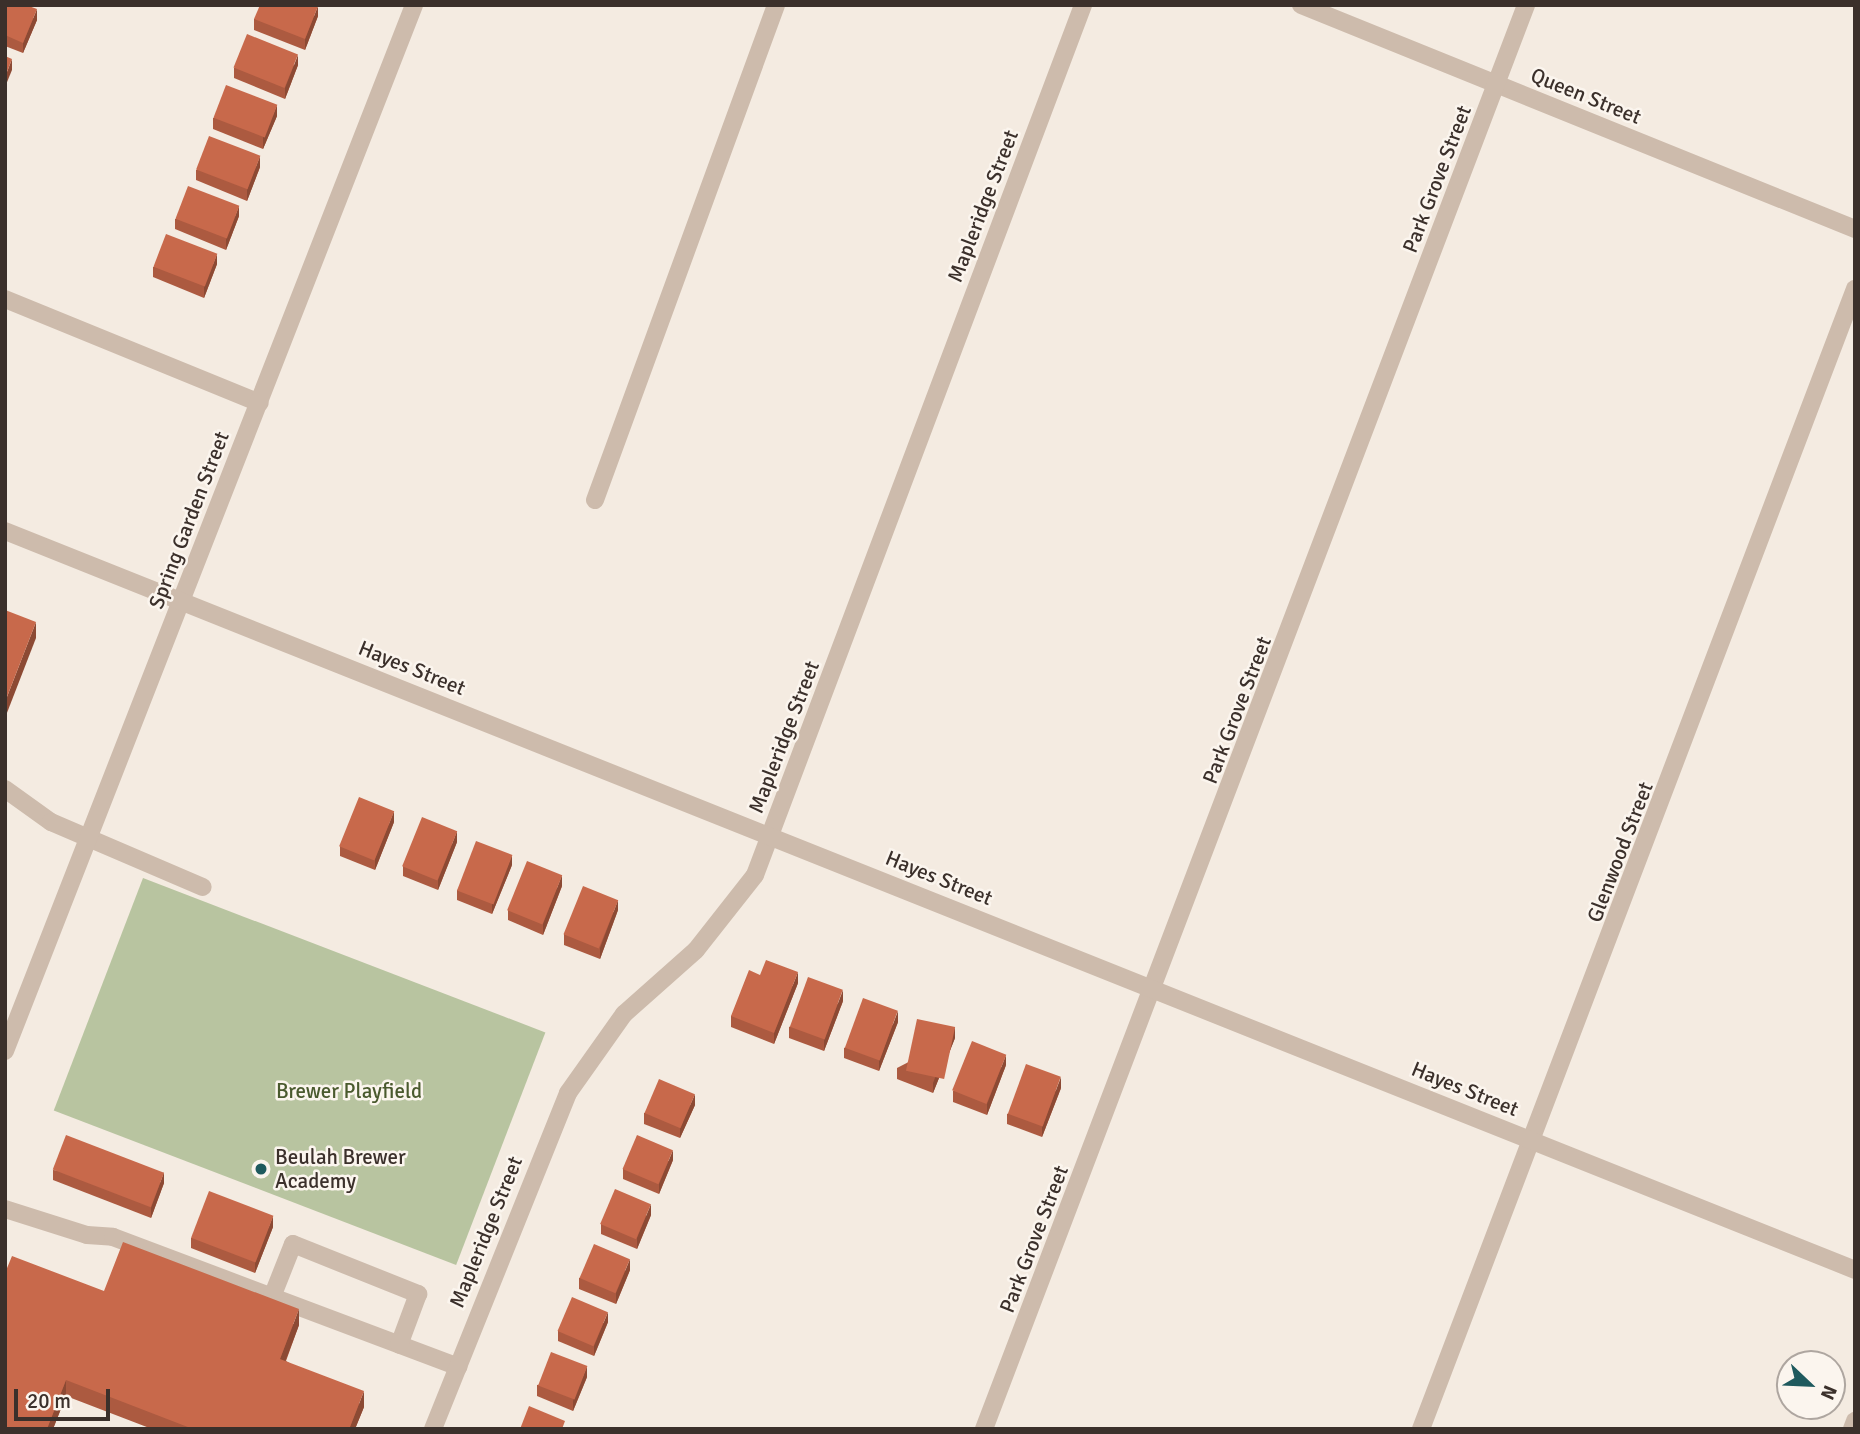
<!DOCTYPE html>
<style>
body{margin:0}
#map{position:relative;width:1860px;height:1434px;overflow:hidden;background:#f4ebe1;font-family:Signika,sans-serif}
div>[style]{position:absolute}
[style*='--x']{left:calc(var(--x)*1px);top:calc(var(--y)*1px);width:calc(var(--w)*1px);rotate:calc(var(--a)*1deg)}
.green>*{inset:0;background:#b8c4a0;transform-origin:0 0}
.service>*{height:18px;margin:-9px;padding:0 9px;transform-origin:9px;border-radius:9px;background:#cdbbac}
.minor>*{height:18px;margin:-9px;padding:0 9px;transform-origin:9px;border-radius:9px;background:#cdbbac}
.tertiary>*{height:18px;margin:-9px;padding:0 9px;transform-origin:9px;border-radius:9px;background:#cdbbac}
.wall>*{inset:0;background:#ac5a40}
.shaded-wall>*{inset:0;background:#8c4a34}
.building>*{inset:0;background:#c8694b;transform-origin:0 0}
.dots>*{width:19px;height:19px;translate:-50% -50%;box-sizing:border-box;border:4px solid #fbf5ee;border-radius:50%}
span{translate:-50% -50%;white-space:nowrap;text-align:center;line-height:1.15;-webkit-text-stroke:5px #fbf5ee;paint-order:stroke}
.street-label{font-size:21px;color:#3b302b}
.park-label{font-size:21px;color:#4a5a2e}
.poi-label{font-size:21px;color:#3b302b}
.left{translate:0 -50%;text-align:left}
.frame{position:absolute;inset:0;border:7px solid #3b302b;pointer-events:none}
.north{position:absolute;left:1776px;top:1350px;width:70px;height:70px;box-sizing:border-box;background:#fbf5ee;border:2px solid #aea6a0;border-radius:50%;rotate:113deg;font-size:19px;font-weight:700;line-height:28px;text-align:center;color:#3b302b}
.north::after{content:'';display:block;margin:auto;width:24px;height:32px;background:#1f5a5e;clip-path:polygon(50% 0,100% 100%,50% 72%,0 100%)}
.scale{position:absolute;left:14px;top:1389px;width:96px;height:32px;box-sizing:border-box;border:4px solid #3b302b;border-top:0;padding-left:9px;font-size:21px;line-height:24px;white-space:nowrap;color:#3b302b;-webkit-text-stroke:5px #fbf5ee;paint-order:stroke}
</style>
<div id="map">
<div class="green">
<i style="left:143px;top:878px;width:431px;height:249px;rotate:21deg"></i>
</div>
<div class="service">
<i style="--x:5;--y:299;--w:275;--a:22.2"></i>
<i style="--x:595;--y:500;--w:527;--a:-69.91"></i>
<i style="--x:5;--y:789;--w:57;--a:35.7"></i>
<i style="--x:51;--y:822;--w:165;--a:23.2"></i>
<i style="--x:5;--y:1209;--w:86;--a:17.6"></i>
<i style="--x:87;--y:1235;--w:26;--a:4"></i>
<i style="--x:113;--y:1237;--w:369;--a:20.6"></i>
<i style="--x:272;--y:1297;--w:57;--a:-68.4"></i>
<i style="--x:293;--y:1244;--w:135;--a:21.8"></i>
<i style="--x:418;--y:1294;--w:54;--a:110.4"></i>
</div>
<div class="minor">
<i style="--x:1301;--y:5;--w:598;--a:22.02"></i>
<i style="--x:5;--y:1051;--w:1123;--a:-68.64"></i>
<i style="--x:433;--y:1429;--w:362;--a:-68.1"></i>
<i style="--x:568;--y:1093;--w:97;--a:-54.7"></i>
<i style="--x:624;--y:1014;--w:96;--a:-41.6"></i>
<i style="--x:696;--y:950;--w:95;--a:-51.8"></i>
<i style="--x:755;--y:875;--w:930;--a:-69.34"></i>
<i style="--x:984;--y:1429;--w:1524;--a:-69.16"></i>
<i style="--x:1421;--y:1429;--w:1220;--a:-69.16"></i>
<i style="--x:1852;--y:1429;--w:9;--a:-69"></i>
</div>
<div class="tertiary">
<i style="--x:5;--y:531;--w:1992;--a:21.77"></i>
</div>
<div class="wall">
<i style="clip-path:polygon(5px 5px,37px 20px,23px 53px,5px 46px)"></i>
<i style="clip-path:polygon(318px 16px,305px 50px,254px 30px,254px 19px)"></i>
<i style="clip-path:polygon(298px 65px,285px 99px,234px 78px,234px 68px)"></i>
<i style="clip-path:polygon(277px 116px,263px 149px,213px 129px,213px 118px)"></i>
<i style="clip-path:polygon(260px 167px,247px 201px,196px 180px,196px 170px)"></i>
<i style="clip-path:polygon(239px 216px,226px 250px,175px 229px,175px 219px)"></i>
<i style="clip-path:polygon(217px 264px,204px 298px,153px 277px,153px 267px)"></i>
<i style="clip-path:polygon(394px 822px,375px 870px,340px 856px,340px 846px)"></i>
<i style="clip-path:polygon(457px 842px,438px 890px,403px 876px,403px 866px)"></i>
<i style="clip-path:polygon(512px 865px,492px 914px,457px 900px,457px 890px)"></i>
<i style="clip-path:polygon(562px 886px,543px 935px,508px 920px,508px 910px)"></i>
<i style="clip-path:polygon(618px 910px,600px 959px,564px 945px,564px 934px)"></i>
<i style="clip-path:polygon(798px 983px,774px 1044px,731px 1027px,731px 1016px)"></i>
<i style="clip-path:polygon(843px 1001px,824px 1051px,789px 1038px,789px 1027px)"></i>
<i style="clip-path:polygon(898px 1022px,879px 1071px,844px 1058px,844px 1048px)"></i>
<i style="clip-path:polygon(955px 1038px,933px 1093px,897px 1079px,897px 1068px)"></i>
<i style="clip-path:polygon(1006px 1065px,987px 1115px,953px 1102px,953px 1091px)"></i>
<i style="clip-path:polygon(1061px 1088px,1042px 1137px,1007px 1124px,1007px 1114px)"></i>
<i style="clip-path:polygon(695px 1105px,680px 1138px,644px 1124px,644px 1113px)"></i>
<i style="clip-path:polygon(673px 1160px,659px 1194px,623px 1179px,623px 1169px)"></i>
<i style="clip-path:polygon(53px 1170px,164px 1183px,151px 1218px,53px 1180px)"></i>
<i style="clip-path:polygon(651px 1215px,637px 1249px,601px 1234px,601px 1224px)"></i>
<i style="clip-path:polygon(273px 1227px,255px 1273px,191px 1248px,191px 1238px)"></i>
<i style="clip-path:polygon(630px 1270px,616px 1304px,579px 1289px,579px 1278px)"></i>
<i style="clip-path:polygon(104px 1291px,299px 1325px,286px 1361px,364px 1407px,355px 1429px,152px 1429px,66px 1396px,53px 1429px,5px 1429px)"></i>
<i style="clip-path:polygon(608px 1322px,594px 1356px,558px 1341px,558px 1331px)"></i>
<i style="clip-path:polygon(587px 1377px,573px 1411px,537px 1396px,537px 1385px)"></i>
</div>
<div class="shaded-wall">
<i style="clip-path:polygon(318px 6px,318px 16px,305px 50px,305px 39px)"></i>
<i style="clip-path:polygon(37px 9px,37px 20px,23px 53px,23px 43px)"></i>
<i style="clip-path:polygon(298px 55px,298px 65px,285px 99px,285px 88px)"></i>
<i style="clip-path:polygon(12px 59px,12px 70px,5px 87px,5px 77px)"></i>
<i style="clip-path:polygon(277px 105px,277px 116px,263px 149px,263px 138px)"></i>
<i style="clip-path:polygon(260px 156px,260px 167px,247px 201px,247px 190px)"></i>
<i style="clip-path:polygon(239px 206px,239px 216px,226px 250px,226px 239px)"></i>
<i style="clip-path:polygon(217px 254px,217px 264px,204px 298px,204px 287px)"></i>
<i style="clip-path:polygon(36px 622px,36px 638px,5px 718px,5px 702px)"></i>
<i style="clip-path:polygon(394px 811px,394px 822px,375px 870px,375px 859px)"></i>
<i style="clip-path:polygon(457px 831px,457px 842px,438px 890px,438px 880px)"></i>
<i style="clip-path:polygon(512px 855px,512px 865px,492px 914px,492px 903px)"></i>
<i style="clip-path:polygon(562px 875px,562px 886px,543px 935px,543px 924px)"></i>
<i style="clip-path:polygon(618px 900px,618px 910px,600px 959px,600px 948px)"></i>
<i style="clip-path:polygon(798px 972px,798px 983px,774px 1044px,774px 1033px)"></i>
<i style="clip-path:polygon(843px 990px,843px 1001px,824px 1051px,824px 1040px)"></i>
<i style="clip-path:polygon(898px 1011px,898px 1022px,879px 1071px,879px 1061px)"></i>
<i style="clip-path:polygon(955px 1027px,955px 1038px,933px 1093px,933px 1083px)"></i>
<i style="clip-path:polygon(1006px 1055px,1006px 1065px,987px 1115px,987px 1104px)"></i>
<i style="clip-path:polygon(1061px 1077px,1061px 1088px,1042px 1137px,1042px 1127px)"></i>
<i style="clip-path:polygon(695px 1094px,695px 1105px,680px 1138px,680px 1128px)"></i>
<i style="clip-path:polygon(673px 1150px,673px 1160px,659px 1194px,659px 1184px)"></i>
<i style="clip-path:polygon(164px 1172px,164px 1183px,151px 1218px,151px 1208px)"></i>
<i style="clip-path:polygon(651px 1204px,651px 1215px,637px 1249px,637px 1238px)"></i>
<i style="clip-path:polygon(273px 1216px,273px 1227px,255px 1273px,255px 1262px)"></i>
<i style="clip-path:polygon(630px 1259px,630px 1270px,616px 1304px,616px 1293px)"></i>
<i style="clip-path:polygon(299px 1309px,299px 1325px,280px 1375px,280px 1359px)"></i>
<i style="clip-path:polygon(608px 1312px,608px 1322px,594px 1356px,594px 1346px)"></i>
<i style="clip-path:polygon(587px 1366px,587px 1377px,573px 1411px,573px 1401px)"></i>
<i style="clip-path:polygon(66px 1380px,66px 1396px,53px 1429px,47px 1429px)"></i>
<i style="clip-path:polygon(364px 1391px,364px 1407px,355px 1429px,350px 1427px)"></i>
</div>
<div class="building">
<i style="clip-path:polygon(5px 5px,26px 5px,37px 9px,23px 43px,5px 35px)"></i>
<i style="clip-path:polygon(260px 5px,317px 5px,318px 6px,305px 39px,254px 19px)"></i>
<i style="left:247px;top:34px;width:55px;height:36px;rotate:22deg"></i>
<i style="clip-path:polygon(5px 56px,12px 59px,5px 77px)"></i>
<i style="left:226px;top:85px;width:55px;height:35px;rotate:21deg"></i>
<i style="left:209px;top:136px;width:55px;height:36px;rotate:21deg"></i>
<i style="left:188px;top:186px;width:55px;height:35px;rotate:21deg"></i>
<i style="left:166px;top:234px;width:55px;height:35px;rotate:21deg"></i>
<i style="clip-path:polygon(5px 610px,36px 622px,5px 702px)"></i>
<i style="left:359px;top:797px;width:38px;height:53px;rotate:22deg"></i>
<i style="left:422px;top:817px;width:38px;height:53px;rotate:22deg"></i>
<i style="left:476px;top:841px;width:39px;height:53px;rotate:21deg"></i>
<i style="left:527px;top:861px;width:38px;height:53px;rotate:22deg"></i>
<i style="left:583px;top:886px;width:38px;height:52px;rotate:22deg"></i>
<i style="clip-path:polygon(766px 960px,798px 972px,774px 1033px,731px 1016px,749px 970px,760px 975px)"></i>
<i style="left:808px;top:977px;width:37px;height:53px;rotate:20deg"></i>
<i style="left:863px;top:998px;width:37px;height:53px;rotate:20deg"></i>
<i style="left:917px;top:1019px;width:39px;height:53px;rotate:12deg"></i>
<i style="left:972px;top:1041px;width:37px;height:53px;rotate:22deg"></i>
<i style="left:1026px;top:1064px;width:37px;height:53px;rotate:20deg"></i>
<i style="left:659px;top:1079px;width:39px;height:37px;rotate:23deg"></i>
<i style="left:66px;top:1135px;width:105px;height:37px;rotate:21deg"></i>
<i style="left:637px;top:1135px;width:39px;height:37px;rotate:23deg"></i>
<i style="left:615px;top:1189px;width:39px;height:38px;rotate:23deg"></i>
<i style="left:209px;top:1191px;width:69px;height:50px;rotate:21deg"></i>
<i style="clip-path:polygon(123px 1242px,299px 1309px,280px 1359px,364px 1391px,350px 1427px,356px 1429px,193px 1429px,66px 1380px,47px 1429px,5px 1429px,5px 1273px,12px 1256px,104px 1291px)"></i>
<i style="left:594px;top:1244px;width:39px;height:37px;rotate:23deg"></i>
<i style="left:572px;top:1297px;width:39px;height:37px;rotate:23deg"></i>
<i style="left:551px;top:1352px;width:39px;height:36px;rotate:21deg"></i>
<i style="clip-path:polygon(529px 1406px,565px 1421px,562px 1429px,520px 1429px)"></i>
</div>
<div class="dots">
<i style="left:261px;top:1169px;background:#1f5a5e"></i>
</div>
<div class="street-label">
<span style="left:1586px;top:96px;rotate:22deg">Queen Street</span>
<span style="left:1437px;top:179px;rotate:-69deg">Park Grove Street</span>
<span style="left:983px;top:206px;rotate:-69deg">Mapleridge Street</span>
<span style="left:189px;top:520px;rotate:-69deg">Spring Garden Street</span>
<span style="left:412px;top:668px;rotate:22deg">Hayes Street</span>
<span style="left:1237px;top:710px;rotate:-69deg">Park Grove Street</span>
<span style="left:784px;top:737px;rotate:-69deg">Mapleridge Street</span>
<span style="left:1620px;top:852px;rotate:-69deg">Glenwood Street</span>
<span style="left:939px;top:878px;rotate:22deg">Hayes Street</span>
<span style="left:1465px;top:1089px;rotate:22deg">Hayes Street</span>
<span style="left:486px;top:1232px;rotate:-68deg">Mapleridge Street</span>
<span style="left:1034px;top:1239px;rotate:-69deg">Park Grove Street</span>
</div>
<div class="park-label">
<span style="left:349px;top:1091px">Brewer Playfield</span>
</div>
<div class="poi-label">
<span class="left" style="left:275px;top:1169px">Beulah Brewer<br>Academy</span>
</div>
<div class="frame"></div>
<div class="north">N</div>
<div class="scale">20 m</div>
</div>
